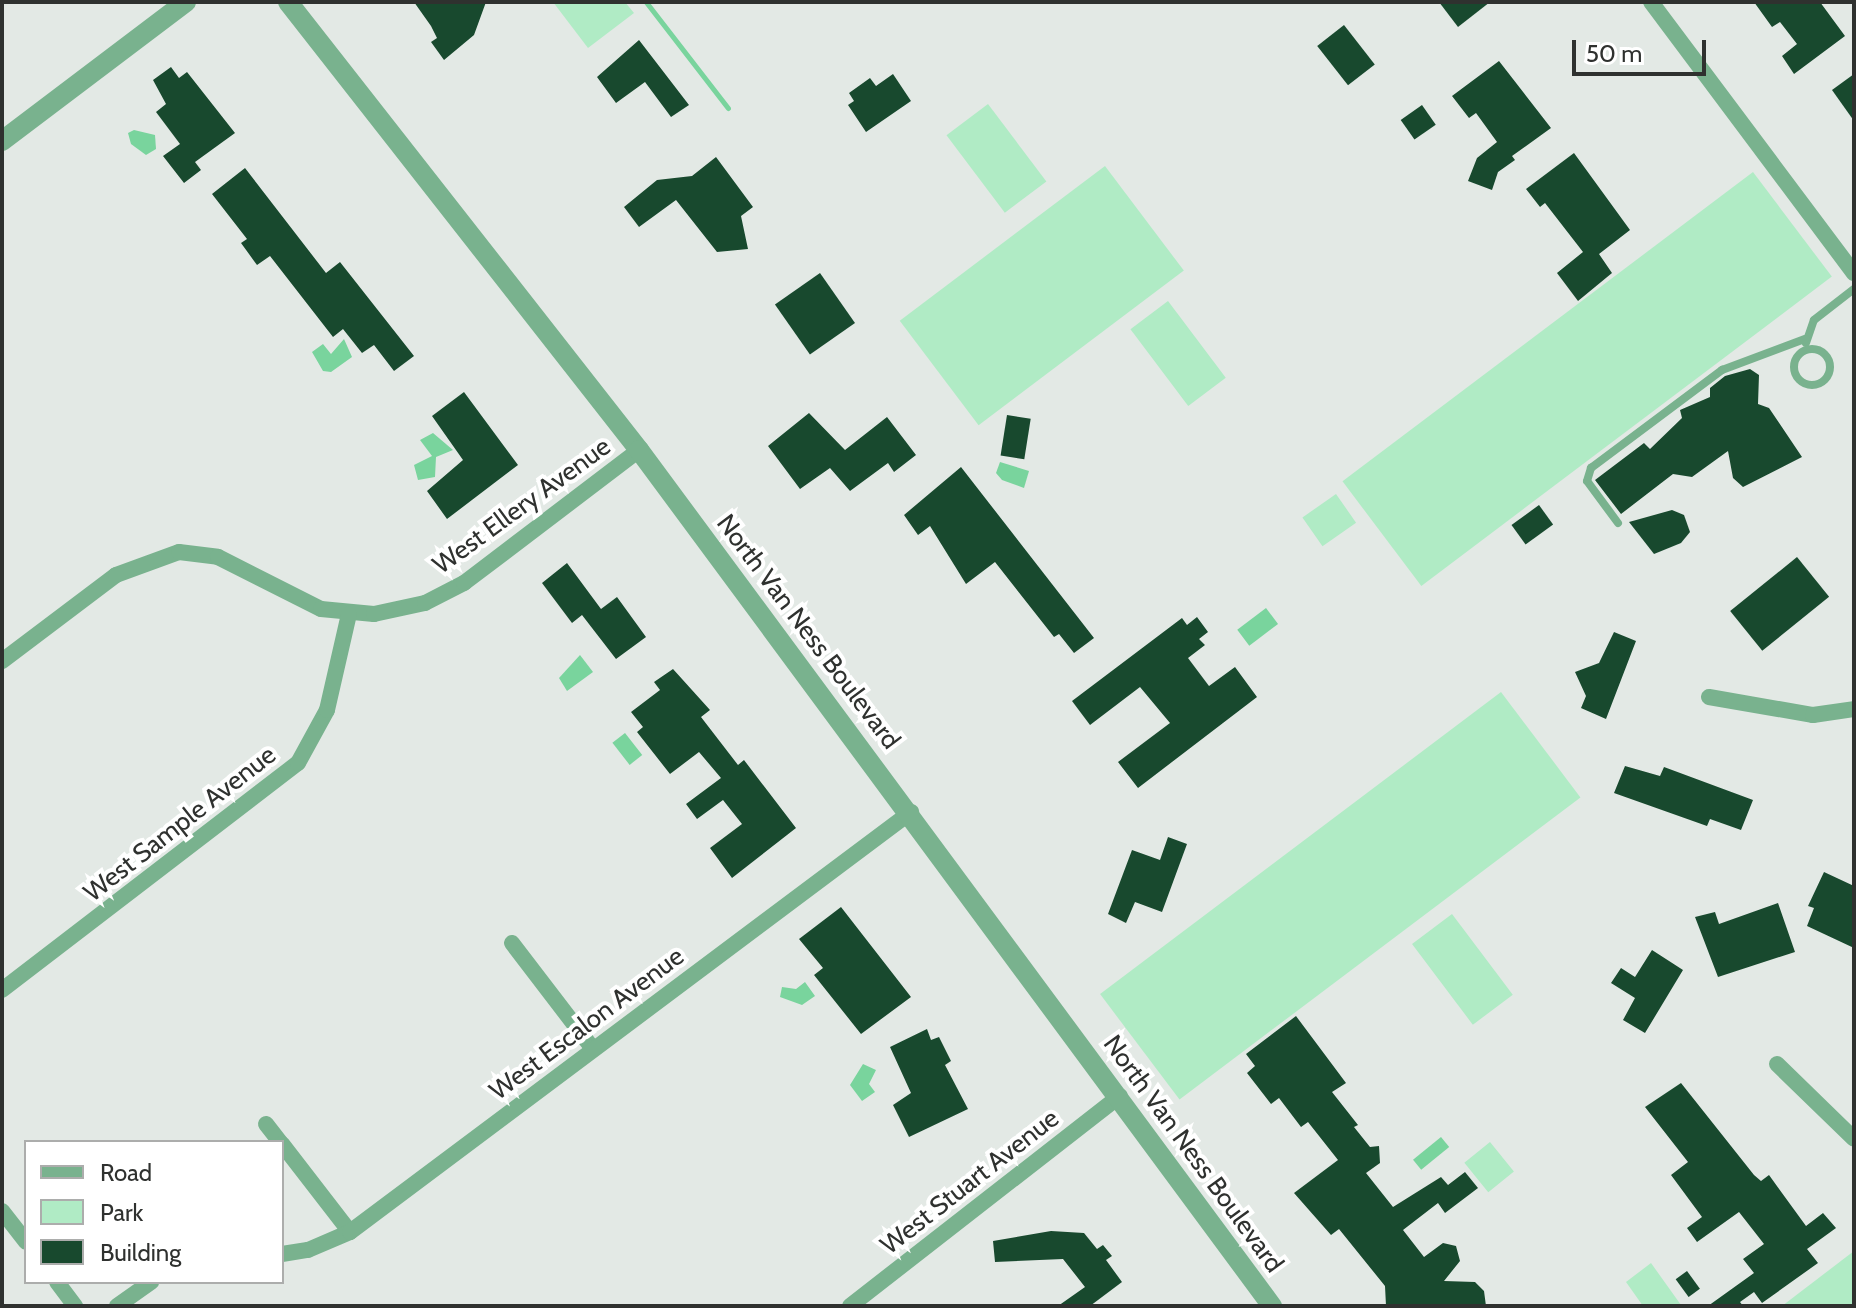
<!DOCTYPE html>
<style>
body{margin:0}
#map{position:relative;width:1856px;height:1308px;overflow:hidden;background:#e3e9e5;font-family:Cabin,sans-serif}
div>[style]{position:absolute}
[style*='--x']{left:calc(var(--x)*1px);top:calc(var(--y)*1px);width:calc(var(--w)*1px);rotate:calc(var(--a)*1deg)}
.green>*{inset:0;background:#b0ebc5;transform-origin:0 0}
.water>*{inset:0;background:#79d49d;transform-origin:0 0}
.stream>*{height:5px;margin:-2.5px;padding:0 2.5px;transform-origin:2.5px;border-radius:2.5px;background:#79d49d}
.building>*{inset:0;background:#18492e;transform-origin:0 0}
.service>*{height:8px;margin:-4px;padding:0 4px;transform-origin:4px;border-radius:4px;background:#79b28e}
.service>.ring{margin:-4px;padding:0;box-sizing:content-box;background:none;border:8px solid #79b28e;border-radius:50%}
.minor>*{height:16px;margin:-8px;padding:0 8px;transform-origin:8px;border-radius:8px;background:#79b28e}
.tertiary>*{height:20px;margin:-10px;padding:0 10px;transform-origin:10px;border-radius:10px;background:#79b28e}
span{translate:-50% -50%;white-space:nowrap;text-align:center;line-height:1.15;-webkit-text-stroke:8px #fff;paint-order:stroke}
.street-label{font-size:26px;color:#2f312f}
.frame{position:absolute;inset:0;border:4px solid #2f312f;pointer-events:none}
.legend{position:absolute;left:24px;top:1140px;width:260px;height:144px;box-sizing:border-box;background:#fff;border:2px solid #acadac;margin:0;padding:10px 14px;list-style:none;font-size:24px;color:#2f312f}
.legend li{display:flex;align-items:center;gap:16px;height:40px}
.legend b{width:40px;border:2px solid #acadac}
.scale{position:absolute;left:1572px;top:40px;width:134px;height:36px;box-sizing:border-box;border:4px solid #2f312f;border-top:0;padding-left:10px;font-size:24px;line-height:28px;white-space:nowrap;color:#2f312f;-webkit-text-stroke:6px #fff;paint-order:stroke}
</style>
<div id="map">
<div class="green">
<i style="clip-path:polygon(553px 2px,625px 2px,634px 13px,588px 48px)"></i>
<i style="left:988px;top:104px;width:97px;height:52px;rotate:53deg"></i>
<i style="left:1105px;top:166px;width:131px;height:257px;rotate:53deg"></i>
<i style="left:1753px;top:172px;width:131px;height:514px;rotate:53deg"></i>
<i style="left:1168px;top:301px;width:96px;height:47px;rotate:53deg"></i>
<i style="left:1336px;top:494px;width:35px;height:41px;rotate:55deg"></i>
<i style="left:1501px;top:692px;width:132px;height:502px;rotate:53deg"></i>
<i style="left:1452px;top:914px;width:101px;height:50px;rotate:53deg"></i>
<i style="left:1490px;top:1142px;width:38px;height:33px;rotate:51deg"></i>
<i style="clip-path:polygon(1854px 1251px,1854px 1306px,1782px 1306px)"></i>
<i style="clip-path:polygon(1651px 1263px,1681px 1305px,1680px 1306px,1643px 1306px,1626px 1282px)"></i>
</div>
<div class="water">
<i style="clip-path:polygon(134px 130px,155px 135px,156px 149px,146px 155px,131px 144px,128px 133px)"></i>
<i style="clip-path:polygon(344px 339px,352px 357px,331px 372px,323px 371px,312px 352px,323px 344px,331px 354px)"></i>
<i style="clip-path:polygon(433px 433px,453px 450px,436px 457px,435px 477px,418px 480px,414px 465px,432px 456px,420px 440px)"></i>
<i style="clip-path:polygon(1000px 462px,1029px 471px,1024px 488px,1002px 480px,996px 473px)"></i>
<i style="left:1266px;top:608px;width:20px;height:36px;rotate:53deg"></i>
<i style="clip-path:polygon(580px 655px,593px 672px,567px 691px,559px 678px)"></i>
<i style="left:625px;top:733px;width:28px;height:16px;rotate:52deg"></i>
<i style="clip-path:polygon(805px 982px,815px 996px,802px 1005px,780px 997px,782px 987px,796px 989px)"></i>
<i style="clip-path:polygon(863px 1064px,876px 1070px,869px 1084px,875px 1092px,862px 1101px,850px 1085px)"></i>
<i style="left:1441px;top:1137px;width:13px;height:36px;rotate:51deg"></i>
</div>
<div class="stream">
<i style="--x:646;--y:2;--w:134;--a:52.3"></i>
</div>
<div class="building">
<i style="clip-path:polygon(414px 2px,486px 2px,474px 35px,444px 60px,431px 42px,437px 38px,431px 26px)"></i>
<i style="clip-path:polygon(1439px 2px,1490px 2px,1458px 27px)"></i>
<i style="clip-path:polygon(1754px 2px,1820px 2px,1845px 36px,1794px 74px,1782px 56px,1797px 44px,1780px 22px,1772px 27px)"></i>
<i style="left:1344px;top:25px;width:50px;height:34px;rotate:52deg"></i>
<i style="clip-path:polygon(639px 40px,689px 105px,671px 117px,645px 82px,616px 103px,597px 77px)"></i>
<i style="clip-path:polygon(1499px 61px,1551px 128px,1512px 156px,1515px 160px,1498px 172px,1492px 190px,1468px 181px,1477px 158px,1497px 142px,1476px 113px,1469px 118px,1452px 96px)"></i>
<i style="clip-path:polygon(171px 67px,179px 78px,187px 72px,235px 133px,195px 162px,201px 170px,184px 183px,163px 156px,180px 144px,156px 112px,166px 104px,153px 80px)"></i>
<i style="clip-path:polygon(893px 74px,911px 101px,866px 132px,848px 105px,854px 101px,849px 93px,870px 78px,876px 86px)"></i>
<i style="clip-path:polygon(1854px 74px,1854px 121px,1832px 90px)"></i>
<i style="left:1422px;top:105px;width:24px;height:26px;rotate:55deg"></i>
<i style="clip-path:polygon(1574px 153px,1630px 230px,1599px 254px,1612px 273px,1578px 301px,1557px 273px,1583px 252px,1545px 203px,1540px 207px,1526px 189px)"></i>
<i style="clip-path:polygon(716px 157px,753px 207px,741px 216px,748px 249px,717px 252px,676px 200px,639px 227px,624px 207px,657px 180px,692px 176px)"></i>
<i style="clip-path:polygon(245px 168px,326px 273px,340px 262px,414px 356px,394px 371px,374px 345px,362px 353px,343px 329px,333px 337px,270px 256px,257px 265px,241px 243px,247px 239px,212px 194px)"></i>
<i style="left:820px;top:273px;width:61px;height:55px;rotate:55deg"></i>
<i style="clip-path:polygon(1750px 369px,1759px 375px,1758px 404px,1769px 408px,1802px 457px,1743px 487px,1733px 478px,1728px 451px,1692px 477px,1673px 474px,1621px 514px,1595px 480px,1644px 443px,1650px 449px,1682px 418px,1680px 410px,1710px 397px,1710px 388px,1725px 376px)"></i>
<i style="clip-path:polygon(464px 392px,518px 465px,447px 519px,427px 491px,463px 460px,432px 416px)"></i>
<i style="clip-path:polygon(809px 413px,845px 450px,887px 417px,916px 455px,894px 472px,888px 463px,850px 491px,830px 468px,800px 489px,768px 446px)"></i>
<i style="left:1007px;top:415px;width:24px;height:41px;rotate:9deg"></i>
<i style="clip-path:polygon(961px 467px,1094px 638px,1074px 653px,1059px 634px,1054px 637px,995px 562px,966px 584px,930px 526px,918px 535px,904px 515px)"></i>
<i style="left:1539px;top:505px;width:24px;height:34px;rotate:54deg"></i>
<i style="clip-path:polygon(1672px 510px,1684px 515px,1690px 532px,1681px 543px,1654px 554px,1629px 522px)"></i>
<i style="left:1797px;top:557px;width:51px;height:86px;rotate:51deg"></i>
<i style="clip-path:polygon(567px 563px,601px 609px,617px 597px,646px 637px,616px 659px,582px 615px,572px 623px,542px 583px)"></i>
<i style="clip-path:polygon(1197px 617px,1208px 632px,1199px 639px,1205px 645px,1188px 658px,1209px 686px,1235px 667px,1257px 697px,1138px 788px,1118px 762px,1170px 723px,1140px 687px,1090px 725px,1072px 701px,1182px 618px,1187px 625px)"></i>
<i style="clip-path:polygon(1614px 632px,1636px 641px,1606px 719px,1581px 708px,1586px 696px,1575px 672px,1599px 663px)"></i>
<i style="clip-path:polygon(673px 669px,710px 710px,701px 717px,738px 765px,744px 760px,796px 828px,732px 878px,710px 848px,742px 824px,723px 800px,697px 819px,686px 804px,721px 778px,699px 752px,670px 774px,637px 732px,643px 727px,631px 712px,660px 690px,654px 682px)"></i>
<i style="clip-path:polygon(1625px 766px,1660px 776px,1664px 767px,1753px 800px,1741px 830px,1710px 819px,1707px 826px,1614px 793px)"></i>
<i style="clip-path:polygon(1168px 837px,1187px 844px,1162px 912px,1135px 902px,1126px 923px,1108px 914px,1132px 850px,1160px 860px)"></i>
<i style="clip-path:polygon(1824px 872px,1854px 886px,1854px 948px,1807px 926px,1814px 908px,1808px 906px)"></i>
<i style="clip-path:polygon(1778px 903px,1795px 952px,1718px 977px,1695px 917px,1715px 912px,1719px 924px)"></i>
<i style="clip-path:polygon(841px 907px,911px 997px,861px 1034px,814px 975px,823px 968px,799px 939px)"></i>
<i style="clip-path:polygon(1652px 950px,1683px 970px,1645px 1033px,1623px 1020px,1635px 998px,1611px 983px,1621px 968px,1635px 977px)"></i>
<i style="clip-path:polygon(1296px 1016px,1346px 1083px,1332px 1092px,1358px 1125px,1354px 1127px,1370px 1147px,1379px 1146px,1380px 1163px,1366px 1173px,1393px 1207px,1441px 1177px,1448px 1185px,1465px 1172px,1478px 1188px,1445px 1213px,1438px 1203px,1403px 1230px,1424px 1257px,1443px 1243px,1456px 1246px,1460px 1261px,1444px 1281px,1475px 1282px,1484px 1291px,1486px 1306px,1386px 1306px,1385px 1286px,1339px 1229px,1331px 1235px,1294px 1193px,1338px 1160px,1308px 1122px,1301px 1127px,1279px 1098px,1271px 1104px,1247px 1073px,1255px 1066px,1246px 1054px)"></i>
<i style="clip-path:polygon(927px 1029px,931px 1040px,939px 1037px,951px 1061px,945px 1065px,968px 1109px,909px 1137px,893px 1105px,911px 1093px,890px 1047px)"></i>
<i style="clip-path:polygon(1681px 1083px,1754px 1175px,1761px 1181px,1769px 1175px,1806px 1226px,1823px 1213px,1836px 1228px,1807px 1249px,1818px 1263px,1762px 1303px,1754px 1292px,1740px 1302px,1743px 1306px,1708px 1306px,1754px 1273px,1743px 1259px,1764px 1244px,1739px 1212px,1697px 1242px,1687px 1228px,1702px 1217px,1671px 1175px,1688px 1162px,1645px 1107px)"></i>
<i style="clip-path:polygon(1051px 1231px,1084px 1233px,1097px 1249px,1103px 1245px,1112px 1256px,1106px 1260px,1122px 1282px,1090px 1306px,1058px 1306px,1085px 1287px,1063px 1259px,995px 1262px,993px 1241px)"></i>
<i style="left:1687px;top:1271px;width:22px;height:14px;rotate:54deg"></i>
</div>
<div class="service">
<i style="--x:1806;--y:343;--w:24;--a:-71"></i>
<i style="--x:1814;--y:320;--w:51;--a:-37.8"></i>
<i class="ring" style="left:1794px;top:349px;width:28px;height:28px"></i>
<i style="--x:1618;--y:523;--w:52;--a:-126.4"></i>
<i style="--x:1587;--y:481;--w:14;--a:-73"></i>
<i style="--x:1591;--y:468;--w:164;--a:-36.8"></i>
<i style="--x:1722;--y:370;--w:89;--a:-20.5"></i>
</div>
<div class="minor">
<i style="--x:1651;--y:2;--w:339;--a:53.2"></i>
<i style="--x:2;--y:661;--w:143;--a:-37"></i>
<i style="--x:116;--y:575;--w:67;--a:-20.1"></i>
<i style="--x:179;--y:552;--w:39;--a:7"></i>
<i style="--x:218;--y:557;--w:115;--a:26.8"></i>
<i style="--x:321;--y:609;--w:53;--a:5.4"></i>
<i style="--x:374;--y:614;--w:52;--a:-12.2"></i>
<i style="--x:425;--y:603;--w:44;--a:-27.1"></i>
<i style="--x:464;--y:583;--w:220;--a:-37.2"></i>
<i style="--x:1709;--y:697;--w:106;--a:9.8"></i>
<i style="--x:1813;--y:715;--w:41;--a:-8.3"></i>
<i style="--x:512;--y:943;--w:133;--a:52.6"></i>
<i style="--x:2;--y:990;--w:373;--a:-37.5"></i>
<i style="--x:298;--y:763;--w:60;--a:-61.3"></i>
<i style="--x:327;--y:710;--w:98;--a:-77.1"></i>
<i style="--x:1777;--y:1064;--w:107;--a:44.2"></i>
<i style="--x:266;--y:1124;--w:23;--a:52"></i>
<i style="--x:282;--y:1144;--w:111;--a:52.3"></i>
<i style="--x:2;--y:1211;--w:39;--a:52"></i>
<i style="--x:282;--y:1254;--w:26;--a:-9"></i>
<i style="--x:308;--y:1250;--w:46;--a:-23.2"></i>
<i style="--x:350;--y:1232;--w:701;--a:-36.82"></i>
<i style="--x:57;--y:1282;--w:30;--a:53"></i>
<i style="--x:117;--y:1306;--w:42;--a:-35.2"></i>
<i style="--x:850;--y:1306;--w:342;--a:-37.9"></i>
</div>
<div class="tertiary">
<i style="--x:288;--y:2;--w:569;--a:51.92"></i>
<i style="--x:639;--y:450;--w:1065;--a:53.52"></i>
<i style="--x:2;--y:141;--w:231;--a:-37.1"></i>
</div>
<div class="street-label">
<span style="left:522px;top:506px;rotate:-36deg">West Ellery Avenue</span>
<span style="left:808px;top:632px;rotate:53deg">North Van Ness Boulevard</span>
<span style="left:180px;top:824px;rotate:-38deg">West Sample Avenue</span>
<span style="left:587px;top:1024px;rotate:-37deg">West Escalon Avenue</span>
<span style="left:1193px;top:1154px;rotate:54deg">North Van Ness Boulevard</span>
<span style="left:970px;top:1182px;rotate:-38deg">West Stuart Avenue</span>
</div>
<div class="frame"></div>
<ul class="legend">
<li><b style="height:10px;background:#79b28e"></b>Road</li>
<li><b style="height:22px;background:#b0ebc5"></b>Park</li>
<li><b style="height:22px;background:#18492e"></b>Building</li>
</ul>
<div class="scale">50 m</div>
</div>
